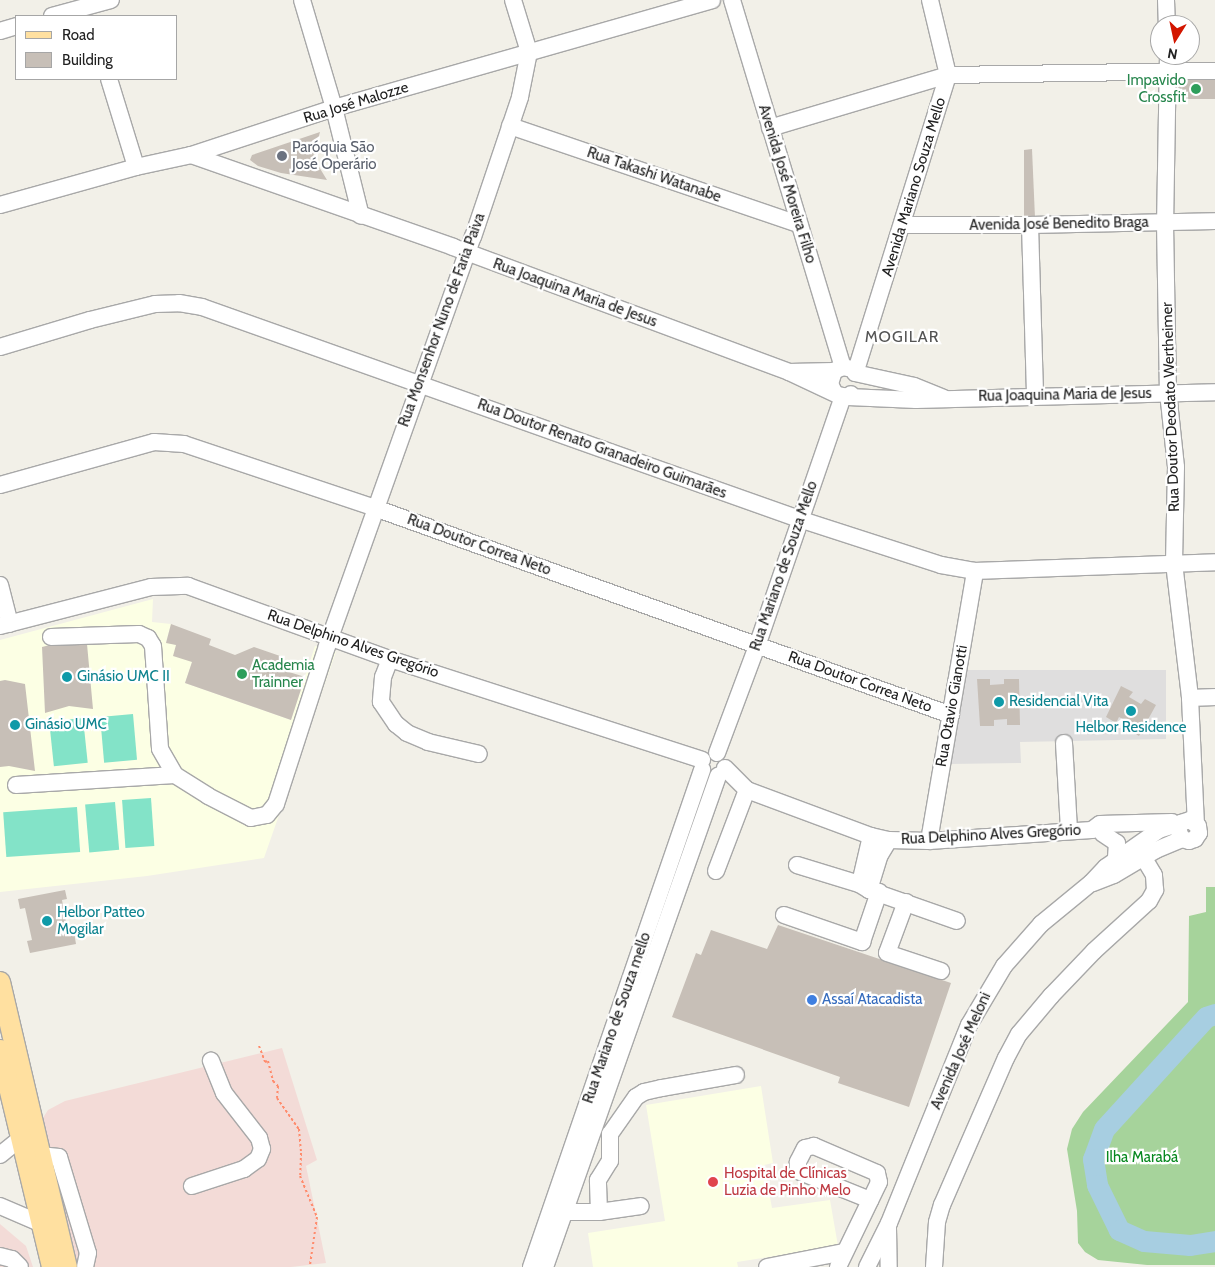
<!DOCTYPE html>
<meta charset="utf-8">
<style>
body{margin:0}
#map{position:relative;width:1215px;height:1267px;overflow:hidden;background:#f2f0e8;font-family:Cabin,sans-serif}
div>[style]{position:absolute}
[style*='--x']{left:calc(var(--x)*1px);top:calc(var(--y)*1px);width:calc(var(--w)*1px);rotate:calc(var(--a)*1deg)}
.residential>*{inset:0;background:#dfdede}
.commercial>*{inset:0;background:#f3dbd7}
.education>*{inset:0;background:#fcffe4}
.forest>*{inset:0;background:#a6d39b}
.pitch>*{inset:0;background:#83e3c8;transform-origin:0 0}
.river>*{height:21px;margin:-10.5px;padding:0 10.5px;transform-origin:10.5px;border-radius:10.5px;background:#a7cee1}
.building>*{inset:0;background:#c7bfb7;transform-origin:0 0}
.path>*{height:2px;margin-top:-1px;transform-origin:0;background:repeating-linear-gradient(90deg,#ff8b6c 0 2.5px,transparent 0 5px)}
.roads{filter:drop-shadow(1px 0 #a8a8a8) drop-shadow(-1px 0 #a8a8a8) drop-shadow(0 1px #a8a8a8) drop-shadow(0 -1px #a8a8a8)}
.minor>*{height:16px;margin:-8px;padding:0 8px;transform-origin:8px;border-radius:8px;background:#fff}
.major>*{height:20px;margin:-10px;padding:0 10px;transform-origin:10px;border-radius:10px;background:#ffe0a0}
.dots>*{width:14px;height:14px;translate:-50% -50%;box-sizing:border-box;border:2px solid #fff;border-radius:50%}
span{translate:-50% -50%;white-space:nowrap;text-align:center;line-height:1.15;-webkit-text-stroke:4.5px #fff;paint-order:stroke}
.leisure-label{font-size:15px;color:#27864d}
.right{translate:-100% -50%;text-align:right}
.left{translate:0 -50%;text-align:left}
.street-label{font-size:15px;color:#212121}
.worship-label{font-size:15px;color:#5b616d}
.culture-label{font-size:15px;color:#0d838f}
.shop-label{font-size:15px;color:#366cbe}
.park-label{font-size:15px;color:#07881f}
.health-label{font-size:15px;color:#be3a42}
.neighbourhood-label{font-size:16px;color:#545454;letter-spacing:1px}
.legend{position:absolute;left:15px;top:15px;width:162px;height:65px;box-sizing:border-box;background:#fff;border:1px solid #a6a6a6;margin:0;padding:6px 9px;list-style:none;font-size:15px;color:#212121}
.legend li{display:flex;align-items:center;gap:10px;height:25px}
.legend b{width:25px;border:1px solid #a6a6a6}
.north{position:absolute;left:1150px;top:15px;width:50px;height:50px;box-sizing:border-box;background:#fff;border:1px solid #a6a6a6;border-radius:50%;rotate:190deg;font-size:14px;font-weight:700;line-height:20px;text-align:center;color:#212121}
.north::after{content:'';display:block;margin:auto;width:18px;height:22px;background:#d31600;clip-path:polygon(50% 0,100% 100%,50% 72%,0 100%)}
</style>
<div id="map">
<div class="residential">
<i style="clip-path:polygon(966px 670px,1166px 670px,1166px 739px,1020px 742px,1021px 763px,950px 764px)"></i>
</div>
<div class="commercial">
<i style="clip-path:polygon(282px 1048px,317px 1160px,306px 1166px,326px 1263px,291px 1267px,74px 1267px,41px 1121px,48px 1110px,65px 1101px)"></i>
<i style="clip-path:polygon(0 1224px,26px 1246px,33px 1267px,0 1267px)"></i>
</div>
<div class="education">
<i style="clip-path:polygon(153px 599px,152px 622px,171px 624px,166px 642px,176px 645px,192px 662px,185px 683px,291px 720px,315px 646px,336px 652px,264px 858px,147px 876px,0 892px,0 640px)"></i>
<i style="clip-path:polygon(761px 1086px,773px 1163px,764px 1165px,772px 1208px,830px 1200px,838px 1246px,737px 1262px,738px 1267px,593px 1267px,588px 1233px,665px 1221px,646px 1105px)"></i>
</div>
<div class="forest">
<i style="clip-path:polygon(1206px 887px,1215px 887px,1215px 1265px,1147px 1265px,1098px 1260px,1085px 1252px,1078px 1243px,1077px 1211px,1067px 1149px,1072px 1129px,1083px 1112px,1188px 1002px,1189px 916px,1206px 912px)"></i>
</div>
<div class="pitch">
<i style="left:133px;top:714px;width:46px;height:33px;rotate:85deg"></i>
<i style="left:83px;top:718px;width:45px;height:34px;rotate:84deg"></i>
<i style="left:151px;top:798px;width:48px;height:29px;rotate:86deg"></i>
<i style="left:115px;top:802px;width:48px;height:30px;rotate:85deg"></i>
<i style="left:77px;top:807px;width:45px;height:74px;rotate:86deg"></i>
</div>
<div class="river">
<i style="--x:1215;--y:1014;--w:9;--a:162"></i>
<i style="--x:1206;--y:1017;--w:151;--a:132.3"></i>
<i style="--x:1104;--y:1129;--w:32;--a:110"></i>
<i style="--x:1093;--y:1159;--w:26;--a:81"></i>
<i style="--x:1097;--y:1185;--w:50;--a:63.9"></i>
<i style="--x:1119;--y:1230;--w:27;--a:24"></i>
<i style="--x:1144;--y:1241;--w:46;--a:5"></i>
<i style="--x:1190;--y:1245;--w:25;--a:-9"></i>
</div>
<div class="building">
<i style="left:1215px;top:78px;width:21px;height:37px;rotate:90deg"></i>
<i style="clip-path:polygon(320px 132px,313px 157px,327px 180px,281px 173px,258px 166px,250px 160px,252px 155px)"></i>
<i style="clip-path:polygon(1032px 149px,1035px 218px,1024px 218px,1024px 150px)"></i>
<i style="clip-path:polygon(171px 624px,211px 639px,209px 645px,235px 655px,254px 647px,283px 657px,289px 672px,305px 677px,291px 720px,185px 683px,192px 662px,173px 656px,176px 645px,166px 643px)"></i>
<i style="clip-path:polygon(66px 641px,87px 644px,93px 709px,69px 706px,45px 713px,42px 647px)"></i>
<i style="clip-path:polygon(977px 679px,990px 679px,990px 685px,1004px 684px,1004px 679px,1019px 679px,1020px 725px,1007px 725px,1007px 719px,994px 720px,994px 726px,980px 726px)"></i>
<i style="clip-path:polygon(5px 680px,25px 684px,35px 771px,9px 766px,0 767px,0 681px)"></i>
<i style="clip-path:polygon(1121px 686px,1133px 692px,1129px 697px,1141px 704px,1145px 699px,1156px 705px,1139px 736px,1127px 729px,1130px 723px,1119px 717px,1116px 723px,1106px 717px)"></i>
<i style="clip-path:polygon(65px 890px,67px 899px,62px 900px,68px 933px,74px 932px,76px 944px,30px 953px,27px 941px,32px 940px,25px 908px,20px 909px,18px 899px)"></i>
<i style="clip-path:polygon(778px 925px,951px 983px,909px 1107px,838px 1083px,840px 1077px,672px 1017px,696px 953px,701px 955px,711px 930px,767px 949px)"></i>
</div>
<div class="path">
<i style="--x:259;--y:1046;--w:17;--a:69"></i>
<i style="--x:265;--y:1062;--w:3;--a:-18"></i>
<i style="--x:268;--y:1061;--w:21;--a:76"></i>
<i style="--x:273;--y:1081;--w:7;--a:45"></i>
<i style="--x:278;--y:1086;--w:12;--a:95"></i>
<i style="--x:277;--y:1098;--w:38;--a:55"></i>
<i style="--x:299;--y:1129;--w:24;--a:85"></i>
<i style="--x:301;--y:1153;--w:23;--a:92"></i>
<i style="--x:300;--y:1176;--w:44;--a:67.5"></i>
<i style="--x:317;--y:1217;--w:49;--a:98.3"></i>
</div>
<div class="roads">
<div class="minor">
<i style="--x:302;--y:0;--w:113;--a:73.5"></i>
<i style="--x:334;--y:108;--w:111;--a:76"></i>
<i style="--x:732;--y:0;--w:383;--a:73.2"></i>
<i style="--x:930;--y:0;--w:77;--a:76.5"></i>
<i style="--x:948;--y:75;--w:312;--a:107.3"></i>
<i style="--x:855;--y:373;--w:60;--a:12.4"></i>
<i style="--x:914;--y:386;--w:32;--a:22"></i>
<i style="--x:1166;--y:0;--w:25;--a:88"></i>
<i style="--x:52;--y:16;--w:61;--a:-15.2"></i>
<i style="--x:0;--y:31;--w:17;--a:-17"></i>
<i style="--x:1168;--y:55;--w:168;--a:91"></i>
<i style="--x:1165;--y:223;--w:169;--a:89"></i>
<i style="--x:1168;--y:392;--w:75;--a:83.9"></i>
<i style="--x:1176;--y:467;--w:96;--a:91.2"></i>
<i style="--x:1174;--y:563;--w:136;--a:83.2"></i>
<i style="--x:1190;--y:698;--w:125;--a:87.3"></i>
<i style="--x:109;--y:79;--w:92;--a:72.9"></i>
<i style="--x:510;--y:126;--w:304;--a:18.8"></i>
<i style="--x:770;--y:128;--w:186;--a:-16.6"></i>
<i style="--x:948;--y:75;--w:267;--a:-0.9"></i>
<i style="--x:191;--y:155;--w:278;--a:19.3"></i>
<i style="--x:453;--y:247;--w:358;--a:20.4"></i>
<i style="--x:0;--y:205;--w:141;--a:-15.6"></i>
<i style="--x:136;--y:167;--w:56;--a:-12.3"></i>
<i style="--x:191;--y:155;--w:151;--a:-18.2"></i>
<i style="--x:334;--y:108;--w:393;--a:-15.9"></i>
<i style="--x:902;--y:225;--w:128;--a:0"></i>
<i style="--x:1030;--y:225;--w:185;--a:-1.2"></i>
<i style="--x:1030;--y:225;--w:172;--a:88.3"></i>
<i style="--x:0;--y:347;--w:94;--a:-16.7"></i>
<i style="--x:90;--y:320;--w:67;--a:-13.8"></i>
<i style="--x:155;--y:304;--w:24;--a:-2"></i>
<i style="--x:179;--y:303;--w:23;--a:10"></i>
<i style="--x:202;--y:307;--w:634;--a:19.55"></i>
<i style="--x:799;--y:519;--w:149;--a:17.9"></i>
<i style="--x:941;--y:565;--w:35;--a:10"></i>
<i style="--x:975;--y:571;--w:240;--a:-2.1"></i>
<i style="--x:834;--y:371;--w:45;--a:178.7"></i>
<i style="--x:789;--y:372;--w:54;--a:25.1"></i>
<i style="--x:838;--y:395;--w:10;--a:11"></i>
<i style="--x:848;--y:397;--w:4;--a:-45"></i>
<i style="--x:834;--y:392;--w:9;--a:-117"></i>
<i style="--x:830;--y:384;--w:14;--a:-73"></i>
<i style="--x:834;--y:371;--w:10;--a:-24"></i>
<i style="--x:843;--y:367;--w:9;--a:13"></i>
<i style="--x:848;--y:397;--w:68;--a:2.5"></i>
<i style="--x:916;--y:400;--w:299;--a:-1.5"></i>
<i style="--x:0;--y:485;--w:160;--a:-15.6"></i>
<i style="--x:154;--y:442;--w:30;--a:4"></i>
<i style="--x:184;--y:444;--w:201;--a:18.5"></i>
<i style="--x:375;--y:508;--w:612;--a:19.77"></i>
<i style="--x:0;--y:585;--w:40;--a:75.6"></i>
<i style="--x:0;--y:626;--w:156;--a:-14.5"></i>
<i style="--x:151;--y:587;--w:37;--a:-2"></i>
<i style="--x:188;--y:586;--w:215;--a:19.9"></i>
<i style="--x:390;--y:659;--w:328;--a:17.9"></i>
<i style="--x:51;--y:637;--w:88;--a:-2"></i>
<i style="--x:139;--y:634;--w:10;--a:24"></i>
<i style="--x:148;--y:638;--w:9;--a:58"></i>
<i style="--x:153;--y:646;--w:103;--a:86.1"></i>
<i style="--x:160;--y:749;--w:30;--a:60"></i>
<i style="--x:390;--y:659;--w:19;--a:111"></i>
<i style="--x:383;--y:677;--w:25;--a:95"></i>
<i style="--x:381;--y:702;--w:27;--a:56"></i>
<i style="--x:396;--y:724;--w:14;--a:39"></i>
<i style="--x:407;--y:733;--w:23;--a:23"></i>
<i style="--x:428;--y:742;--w:52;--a:13.2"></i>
<i style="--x:1190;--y:698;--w:25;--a:-2"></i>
<i style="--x:1064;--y:743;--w:88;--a:86.7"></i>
<i style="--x:717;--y:753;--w:114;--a:-69.5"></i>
<i style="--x:757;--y:646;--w:264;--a:-71"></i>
<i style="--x:725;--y:768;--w:31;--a:45"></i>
<i style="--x:747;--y:790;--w:132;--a:20.4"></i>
<i style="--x:871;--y:836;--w:18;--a:13"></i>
<i style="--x:889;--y:840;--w:40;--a:1.4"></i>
<i style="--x:929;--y:841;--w:163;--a:-3.9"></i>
<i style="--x:1092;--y:830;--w:10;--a:-37"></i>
<i style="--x:1100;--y:824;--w:72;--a:-1.6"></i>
<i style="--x:16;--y:785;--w:159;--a:-3.6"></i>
<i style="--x:175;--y:775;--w:39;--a:32"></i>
<i style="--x:208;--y:796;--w:48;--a:27.1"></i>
<i style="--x:251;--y:818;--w:16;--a:-11"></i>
<i style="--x:267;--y:815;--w:14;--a:-51"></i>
<i style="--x:276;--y:804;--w:166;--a:-72.1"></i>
<i style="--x:327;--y:646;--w:434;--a:-70.4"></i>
<i style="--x:473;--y:237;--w:148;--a:-71.4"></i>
<i style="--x:520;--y:97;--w:46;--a:-78.7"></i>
<i style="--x:529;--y:52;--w:54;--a:-107.1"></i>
<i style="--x:1102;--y:833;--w:18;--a:34"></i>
<i style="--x:1117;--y:843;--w:16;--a:94"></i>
<i style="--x:929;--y:841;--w:274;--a:-80.3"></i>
<i style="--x:797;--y:865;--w:65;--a:17"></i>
<i style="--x:859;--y:884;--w:12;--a:31"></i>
<i style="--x:869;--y:890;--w:93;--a:19.4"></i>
<i style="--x:716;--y:871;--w:87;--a:-69.1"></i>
<i style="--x:861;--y:879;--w:44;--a:-76.9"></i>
<i style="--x:1093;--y:883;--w:22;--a:-21"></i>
<i style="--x:1114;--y:875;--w:49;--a:-30.8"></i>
<i style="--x:1156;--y:850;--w:28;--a:-23"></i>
<i style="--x:869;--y:890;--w:37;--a:-73"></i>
<i style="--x:880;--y:855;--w:17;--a:-59"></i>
<i style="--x:906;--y:902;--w:54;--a:110.4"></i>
<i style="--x:887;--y:953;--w:57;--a:18.4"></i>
<i style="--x:784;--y:915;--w:83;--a:19.1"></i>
<i style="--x:862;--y:942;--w:53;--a:-71.2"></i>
<i style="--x:0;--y:1155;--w:28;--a:-39"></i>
<i style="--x:40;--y:1155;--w:19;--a:6"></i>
<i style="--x:59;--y:1157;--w:100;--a:73.2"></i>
<i style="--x:88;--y:1253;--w:14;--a:102"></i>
<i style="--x:192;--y:1186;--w:55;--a:-18.1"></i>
<i style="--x:244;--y:1169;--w:17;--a:-36"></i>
<i style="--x:258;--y:1159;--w:11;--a:-68"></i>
<i style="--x:262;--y:1149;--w:11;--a:-105"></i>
<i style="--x:259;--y:1138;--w:57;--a:-127.9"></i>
<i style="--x:224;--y:1093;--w:35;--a:-112"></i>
<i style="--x:0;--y:1206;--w:46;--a:23.2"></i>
<i style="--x:565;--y:1212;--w:34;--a:0"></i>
<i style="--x:599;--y:1212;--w:42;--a:-8.1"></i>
<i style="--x:599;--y:1212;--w:32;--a:-92"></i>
<i style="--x:598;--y:1180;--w:22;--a:-58"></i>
<i style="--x:610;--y:1161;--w:27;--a:-90"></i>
<i style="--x:610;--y:1134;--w:45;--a:-54.9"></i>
<i style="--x:636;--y:1097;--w:9;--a:-32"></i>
<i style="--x:644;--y:1092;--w:18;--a:-13"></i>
<i style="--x:662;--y:1088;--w:75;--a:-10"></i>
<i style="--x:888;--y:1228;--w:39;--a:89"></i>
<i style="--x:0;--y:1256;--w:12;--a:14"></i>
<i style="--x:12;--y:1259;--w:11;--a:45"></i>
<i style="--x:531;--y:1267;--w:526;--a:-71.01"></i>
<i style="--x:545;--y:1267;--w:521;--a:-70.59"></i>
<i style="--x:767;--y:1267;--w:78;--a:-11"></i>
<i style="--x:838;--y:1267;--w:94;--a:-64.2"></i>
<i style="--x:879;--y:1182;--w:9;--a:-103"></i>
<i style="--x:877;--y:1173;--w:69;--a:-156.8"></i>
<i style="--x:814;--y:1146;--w:9;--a:167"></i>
<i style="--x:805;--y:1148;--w:16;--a:117"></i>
<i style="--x:798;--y:1162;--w:9;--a:90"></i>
<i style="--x:798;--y:1171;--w:78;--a:21.9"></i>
<i style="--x:867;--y:1267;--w:49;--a:-63.4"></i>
<i style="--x:889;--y:1223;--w:214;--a:-68"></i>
<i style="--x:969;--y:1025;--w:69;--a:-59.3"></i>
<i style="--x:1004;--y:966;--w:56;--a:-48.6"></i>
<i style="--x:1041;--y:924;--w:65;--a:-39.4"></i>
<i style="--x:1091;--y:883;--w:22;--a:-47"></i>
<i style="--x:1106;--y:867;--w:65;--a:-34.9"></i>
<i style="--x:1159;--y:830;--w:33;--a:-18"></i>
<i style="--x:1190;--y:820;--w:10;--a:37"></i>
<i style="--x:1198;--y:826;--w:7;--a:82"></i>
<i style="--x:1199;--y:833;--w:7;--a:124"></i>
<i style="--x:1195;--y:839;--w:6;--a:162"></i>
<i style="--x:1189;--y:841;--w:7;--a:-164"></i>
<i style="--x:1182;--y:839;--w:11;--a:-112"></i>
<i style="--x:1178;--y:829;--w:7;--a:-63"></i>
<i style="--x:934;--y:1267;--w:45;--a:-86.2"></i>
<i style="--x:937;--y:1222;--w:18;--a:-74"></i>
<i style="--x:942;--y:1205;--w:160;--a:-66.5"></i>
<i style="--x:1006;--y:1058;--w:27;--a:-62"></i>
<i style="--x:1019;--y:1034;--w:50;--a:-49.9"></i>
<i style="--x:1051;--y:996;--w:62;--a:-46.3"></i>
<i style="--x:1094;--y:951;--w:74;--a:-42.3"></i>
<i style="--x:1149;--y:901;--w:13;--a:-61"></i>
<i style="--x:1155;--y:890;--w:15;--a:-94"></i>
<i style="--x:1154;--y:875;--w:21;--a:-121"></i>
</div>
<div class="major">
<i style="--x:0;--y:982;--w:293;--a:76.8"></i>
<i style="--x:0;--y:1050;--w:223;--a:76.5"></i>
</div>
</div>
<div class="dots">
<i style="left:1196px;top:89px;background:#2e9e5b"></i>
<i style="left:282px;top:156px;background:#6b7280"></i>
<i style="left:242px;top:674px;background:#2e9e5b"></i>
<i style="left:67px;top:677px;background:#0f9aa8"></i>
<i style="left:999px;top:702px;background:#0f9aa8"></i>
<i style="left:1131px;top:711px;background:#0f9aa8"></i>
<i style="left:15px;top:725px;background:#0f9aa8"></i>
<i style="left:47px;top:921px;background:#0f9aa8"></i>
<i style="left:812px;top:1000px;background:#3f7fe0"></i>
<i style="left:713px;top:1182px;background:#e0444e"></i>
</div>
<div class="leisure-label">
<span class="right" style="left:1186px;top:89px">Impavido<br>Crossfit</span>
<span class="left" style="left:252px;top:674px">Academia<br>Trainner</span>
</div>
<div class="street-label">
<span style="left:356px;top:103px;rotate:-17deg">Rua José Malozze</span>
<span style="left:654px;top:175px;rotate:19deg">Rua Takashi Watanabe</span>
<span style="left:787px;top:184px;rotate:73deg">Avenida José Moreira Filho</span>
<span style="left:914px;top:187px;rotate:-73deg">Avenida Mariano Souza Mello</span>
<span style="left:1059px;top:224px;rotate:-1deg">Avenida José Benedito Braga</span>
<span style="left:575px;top:293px;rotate:20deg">Rua Joaquina Maria de Jesus</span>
<span style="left:442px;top:320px;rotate:-70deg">Rua Monsenhor Nuno de Faria Paiva</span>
<span style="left:1065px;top:395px;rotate:-1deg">Rua Joaquina Maria de Jesus</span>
<span style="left:1171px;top:407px;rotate:-92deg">Rua Doutor Deodato Wertheimer</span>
<span style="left:602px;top:449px;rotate:20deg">Rua Doutor Renato Granadeiro Guimarães</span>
<span style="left:479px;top:545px;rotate:20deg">Rua Doutor Correa Neto</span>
<span style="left:784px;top:566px;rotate:-71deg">Rua Mariano de Souza Mello</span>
<span style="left:353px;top:644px;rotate:19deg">Rua Delphino Alves Gregório</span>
<span style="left:860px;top:682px;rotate:20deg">Rua Doutor Correa Neto</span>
<span style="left:952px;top:706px;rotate:-80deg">Rua Otavio Gianotti</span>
<span style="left:991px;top:835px;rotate:-3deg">Rua Delphino Alves Gregório</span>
<span style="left:617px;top:1018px;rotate:-71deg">Rua Mariano de Souza mello</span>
<span style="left:961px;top:1051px;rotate:-66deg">Avenida José Meloni</span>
</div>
<div class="worship-label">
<span class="left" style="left:292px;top:156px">Paróquia São<br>José Operário</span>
</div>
<div class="culture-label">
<span class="left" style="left:77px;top:677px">Ginásio UMC II</span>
<span class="left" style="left:1009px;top:702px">Residencial Vita</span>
<span class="left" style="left:25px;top:725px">Ginásio UMC</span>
<span style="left:1131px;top:728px">Helbor Residence</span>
<span class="left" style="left:57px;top:921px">Helbor Patteo<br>Mogilar</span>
</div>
<div class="shop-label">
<span class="left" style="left:822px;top:1000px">Assaí Atacadista</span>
</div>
<div class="park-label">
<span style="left:1142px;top:1158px">Ilha Marabá</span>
</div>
<div class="health-label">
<span class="left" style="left:724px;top:1182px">Hospital de Clínicas<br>Luzia de Pinho Melo</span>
</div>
<div class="neighbourhood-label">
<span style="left:902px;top:337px">MOGILAR</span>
</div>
<ul class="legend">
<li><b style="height:6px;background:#ffe0a0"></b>Road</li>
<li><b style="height:14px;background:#c7bfb7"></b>Building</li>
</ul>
<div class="north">N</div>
</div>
